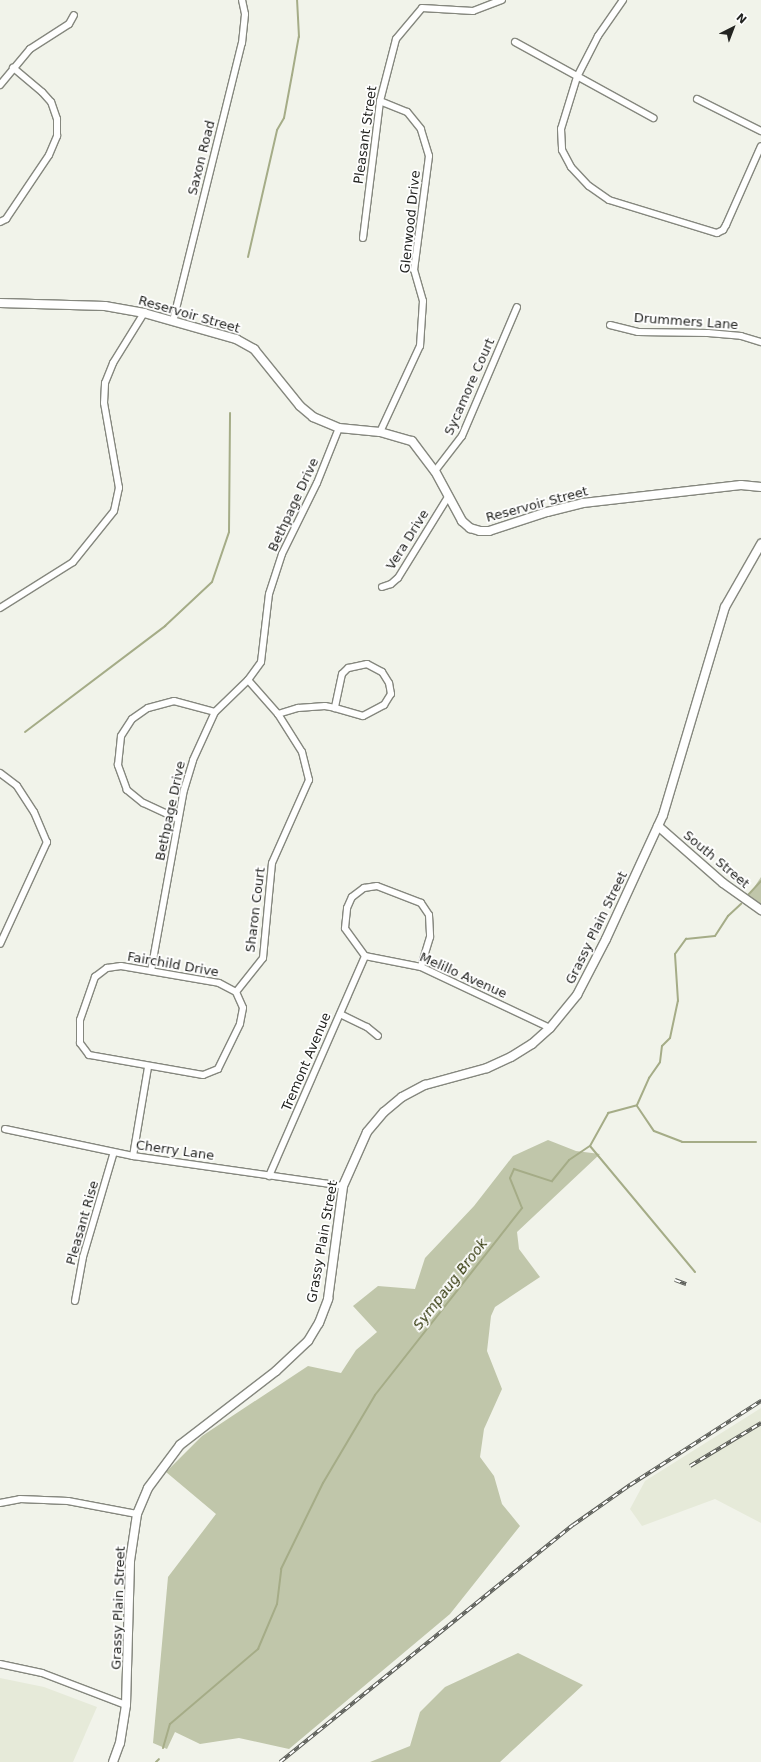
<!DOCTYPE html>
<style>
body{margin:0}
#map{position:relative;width:761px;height:1762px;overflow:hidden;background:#f1f3ea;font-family:"DejaVu Sans",sans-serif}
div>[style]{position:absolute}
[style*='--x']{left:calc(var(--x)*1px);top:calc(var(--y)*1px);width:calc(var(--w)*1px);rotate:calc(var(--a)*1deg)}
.built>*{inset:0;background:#e6ead9}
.green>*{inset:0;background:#c0c6aa}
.stream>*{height:2px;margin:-1px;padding:0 1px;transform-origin:1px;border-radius:1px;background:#a5ac87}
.roads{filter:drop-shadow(1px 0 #85877e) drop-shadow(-1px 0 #85877e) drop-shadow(0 1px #85877e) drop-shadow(0 -1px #85877e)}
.street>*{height:6px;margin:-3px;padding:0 3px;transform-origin:3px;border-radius:3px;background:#fff}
.secondary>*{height:8px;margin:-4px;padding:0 4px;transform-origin:4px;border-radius:4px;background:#fff}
.rail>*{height:3.5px;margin-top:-1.75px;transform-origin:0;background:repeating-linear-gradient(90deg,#fff 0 6px,#5c5e59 0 12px);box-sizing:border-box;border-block:1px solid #5c5e59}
span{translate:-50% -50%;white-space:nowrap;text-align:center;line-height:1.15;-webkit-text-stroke:3.5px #fff;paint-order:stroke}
.street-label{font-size:13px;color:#232421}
.water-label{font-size:14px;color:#2e3406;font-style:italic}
.north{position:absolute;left:713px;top:8px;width:40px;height:40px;-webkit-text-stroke:3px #fff;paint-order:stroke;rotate:42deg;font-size:11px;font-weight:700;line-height:16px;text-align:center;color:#232421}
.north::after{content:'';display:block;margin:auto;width:14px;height:18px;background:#232421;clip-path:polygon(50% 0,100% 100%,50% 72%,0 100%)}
</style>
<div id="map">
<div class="built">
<i style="clip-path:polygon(761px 1408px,761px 1523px,715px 1499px,642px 1526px,630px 1509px,645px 1481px)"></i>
<i style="clip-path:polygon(0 1678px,44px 1687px,97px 1707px,73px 1762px,0 1762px)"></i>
</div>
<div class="green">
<i style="clip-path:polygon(761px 877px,761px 907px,750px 899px,749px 895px)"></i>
<i style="clip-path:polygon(548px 1140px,576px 1151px,600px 1154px,517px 1232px,519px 1249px,540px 1277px,495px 1307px,491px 1316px,487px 1351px,502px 1389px,484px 1429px,480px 1457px,494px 1476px,502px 1504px,520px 1526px,450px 1614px,289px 1749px,239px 1738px,200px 1744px,175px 1732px,167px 1749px,153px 1743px,168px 1577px,216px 1514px,166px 1472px,202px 1436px,308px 1366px,341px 1373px,356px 1350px,377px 1332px,353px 1306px,378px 1286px,415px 1289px,425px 1258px,474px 1206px,513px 1156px)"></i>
<i style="clip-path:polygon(518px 1653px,583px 1685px,500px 1762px,370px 1762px,410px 1746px,420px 1712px,445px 1687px)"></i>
</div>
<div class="stream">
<i style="--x:248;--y:257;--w:130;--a:-77.1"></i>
<i style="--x:277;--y:130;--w:14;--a:-60"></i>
<i style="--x:284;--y:118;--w:44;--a:-79.5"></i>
<i style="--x:292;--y:75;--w:39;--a:-80"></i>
<i style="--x:299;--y:37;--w:37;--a:-93"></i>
<i style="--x:25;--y:732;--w:176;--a:-37.1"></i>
<i style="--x:165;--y:626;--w:64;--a:-43.1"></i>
<i style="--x:212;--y:582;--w:53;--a:-71.2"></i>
<i style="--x:229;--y:532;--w:119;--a:-89.5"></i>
<i style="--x:748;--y:895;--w:19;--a:-47"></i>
<i style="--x:637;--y:1106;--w:30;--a:56"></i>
<i style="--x:654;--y:1131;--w:30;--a:21"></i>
<i style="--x:682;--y:1142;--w:74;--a:0"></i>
<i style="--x:590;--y:1146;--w:164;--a:50.2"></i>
<i style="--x:163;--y:1748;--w:25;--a:-74"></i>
<i style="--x:170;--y:1724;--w:116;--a:-40.4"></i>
<i style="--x:258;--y:1649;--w:49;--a:-67.1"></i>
<i style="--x:277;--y:1604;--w:35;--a:-83"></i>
<i style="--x:281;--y:1569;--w:96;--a:-64"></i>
<i style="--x:323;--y:1483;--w:102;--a:-59.4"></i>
<i style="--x:375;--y:1395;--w:238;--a:-51.8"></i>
<i style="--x:522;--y:1208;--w:32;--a:-112"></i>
<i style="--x:510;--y:1178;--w:10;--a:-66"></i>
<i style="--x:514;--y:1169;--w:40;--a:18"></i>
<i style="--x:552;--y:1181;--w:27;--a:-51"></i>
<i style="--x:569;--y:1160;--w:25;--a:-34"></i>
<i style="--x:590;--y:1146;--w:38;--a:-61"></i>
<i style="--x:608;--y:1113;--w:30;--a:-15"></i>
<i style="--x:637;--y:1105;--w:30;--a:-66"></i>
<i style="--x:649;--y:1078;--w:19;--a:-55"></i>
<i style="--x:660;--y:1062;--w:16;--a:-83"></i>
<i style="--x:662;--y:1046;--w:11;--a:-45"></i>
<i style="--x:670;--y:1038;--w:38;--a:-78"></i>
<i style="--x:678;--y:1001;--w:47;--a:-93.7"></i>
<i style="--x:675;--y:954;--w:19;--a:-54"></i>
<i style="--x:686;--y:939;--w:29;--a:-6"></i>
<i style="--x:715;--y:936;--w:24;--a:-57"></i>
<i style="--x:728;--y:916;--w:18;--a:-43"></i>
<i style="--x:156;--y:1762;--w:4;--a:-45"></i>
</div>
<div class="roads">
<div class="street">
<i style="--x:623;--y:0;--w:44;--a:124.8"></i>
<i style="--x:598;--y:36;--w:46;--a:117.1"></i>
<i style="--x:577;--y:77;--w:54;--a:107.1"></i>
<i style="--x:561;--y:129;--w:21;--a:87"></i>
<i style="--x:562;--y:150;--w:19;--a:62"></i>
<i style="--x:571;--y:167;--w:26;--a:47"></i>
<i style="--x:589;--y:186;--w:24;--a:35"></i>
<i style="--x:609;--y:200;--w:113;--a:17"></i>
<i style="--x:717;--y:233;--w:7;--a:-27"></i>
<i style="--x:723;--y:230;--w:6;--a:-59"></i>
<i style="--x:726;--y:225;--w:86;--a:-66.1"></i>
<i style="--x:515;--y:42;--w:158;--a:28.8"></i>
<i style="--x:0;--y:85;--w:47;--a:-50.2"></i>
<i style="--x:30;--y:49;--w:46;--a:-32.7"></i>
<i style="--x:69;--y:24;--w:10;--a:-61"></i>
<i style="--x:697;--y:99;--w:72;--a:26.6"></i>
<i style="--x:0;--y:222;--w:7;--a:-27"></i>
<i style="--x:6;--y:219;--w:77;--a:-56.1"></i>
<i style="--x:49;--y:155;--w:21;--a:-67"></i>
<i style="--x:57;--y:136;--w:17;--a:-90"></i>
<i style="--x:57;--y:119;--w:18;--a:-109"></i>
<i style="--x:51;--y:102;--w:13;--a:-132"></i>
<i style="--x:42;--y:92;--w:38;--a:-140"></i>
<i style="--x:363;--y:238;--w:138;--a:-82.9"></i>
<i style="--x:380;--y:101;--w:64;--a:-75.5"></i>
<i style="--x:396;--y:39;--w:40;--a:-50"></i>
<i style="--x:422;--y:8;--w:51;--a:3.4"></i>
<i style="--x:473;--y:11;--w:31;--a:-21"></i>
<i style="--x:173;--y:321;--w:286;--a:-76.1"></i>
<i style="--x:242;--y:43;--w:29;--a:-84"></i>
<i style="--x:245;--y:14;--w:14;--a:-102"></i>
<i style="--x:610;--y:325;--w:29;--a:14"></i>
<i style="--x:638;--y:332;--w:70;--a:0.8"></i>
<i style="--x:708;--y:333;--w:33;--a:5"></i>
<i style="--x:741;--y:336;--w:21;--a:17"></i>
<i style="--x:380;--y:432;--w:95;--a:-65.1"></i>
<i style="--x:420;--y:346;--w:45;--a:-86.2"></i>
<i style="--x:423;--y:301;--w:32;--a:-106"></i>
<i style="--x:414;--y:270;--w:115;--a:-82.5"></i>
<i style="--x:429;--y:156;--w:28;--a:-107"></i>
<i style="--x:421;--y:129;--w:22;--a:-129"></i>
<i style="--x:407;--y:112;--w:29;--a:-158"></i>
<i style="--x:435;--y:471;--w:44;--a:-52.4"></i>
<i style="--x:462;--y:436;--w:140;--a:-66.9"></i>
<i style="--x:382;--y:587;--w:9;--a:-18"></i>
<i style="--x:391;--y:584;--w:9;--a:-41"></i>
<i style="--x:398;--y:578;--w:95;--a:-58.3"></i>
<i style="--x:0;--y:608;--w:86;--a:-32.2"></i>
<i style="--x:73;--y:562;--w:65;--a:-51.2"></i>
<i style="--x:114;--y:511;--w:24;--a:-78"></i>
<i style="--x:119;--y:488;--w:86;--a:-100"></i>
<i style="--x:104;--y:403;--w:20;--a:-87"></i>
<i style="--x:105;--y:383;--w:22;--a:-68"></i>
<i style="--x:113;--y:363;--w:59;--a:-58.2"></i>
<i style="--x:278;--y:714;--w:21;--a:-17"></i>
<i style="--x:298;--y:708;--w:27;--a:-4"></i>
<i style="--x:325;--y:706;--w:10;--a:11"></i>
<i style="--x:335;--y:708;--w:29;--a:16"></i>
<i style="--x:363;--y:716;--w:24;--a:-28"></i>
<i style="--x:384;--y:705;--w:13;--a:-58"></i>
<i style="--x:391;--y:694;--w:11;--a:-100"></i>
<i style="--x:389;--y:683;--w:13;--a:-122"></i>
<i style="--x:382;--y:672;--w:17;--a:-152"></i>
<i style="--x:367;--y:664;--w:19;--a:168"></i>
<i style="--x:348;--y:668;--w:8;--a:135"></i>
<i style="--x:342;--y:674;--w:35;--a:102"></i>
<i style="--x:0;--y:773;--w:21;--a:37"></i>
<i style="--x:17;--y:786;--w:31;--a:57"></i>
<i style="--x:34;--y:812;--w:33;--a:67"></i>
<i style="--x:47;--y:842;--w:112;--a:114.7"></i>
<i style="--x:178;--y:819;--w:38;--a:-155"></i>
<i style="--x:143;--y:803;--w:21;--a:-141"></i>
<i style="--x:127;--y:790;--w:27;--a:-110"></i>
<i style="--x:118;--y:765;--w:29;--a:-84"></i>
<i style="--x:121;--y:736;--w:20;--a:-57"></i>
<i style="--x:132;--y:719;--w:19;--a:-35"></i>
<i style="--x:148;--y:708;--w:27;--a:-15"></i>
<i style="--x:174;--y:701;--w:42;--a:15"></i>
<i style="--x:365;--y:956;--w:34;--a:-126"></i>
<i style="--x:345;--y:928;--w:20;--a:-84"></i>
<i style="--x:347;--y:908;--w:12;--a:-66"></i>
<i style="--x:352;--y:897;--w:15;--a:-37"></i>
<i style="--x:364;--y:888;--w:13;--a:-9"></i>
<i style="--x:377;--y:886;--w:47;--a:21.1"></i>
<i style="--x:421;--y:903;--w:14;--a:56"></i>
<i style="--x:429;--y:915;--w:22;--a:87"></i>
<i style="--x:430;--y:937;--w:31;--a:107"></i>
<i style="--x:365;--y:956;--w:57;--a:11.1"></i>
<i style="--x:421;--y:967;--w:143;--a:25.3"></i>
<i style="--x:121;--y:966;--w:99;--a:9.8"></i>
<i style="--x:219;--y:983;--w:19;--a:28"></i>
<i style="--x:236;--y:992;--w:17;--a:66"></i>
<i style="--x:243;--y:1008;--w:16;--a:101"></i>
<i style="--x:240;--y:1024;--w:50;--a:116.1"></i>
<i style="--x:218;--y:1069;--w:16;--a:158"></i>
<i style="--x:203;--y:1075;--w:116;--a:-170"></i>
<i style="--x:89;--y:1055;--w:15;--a:-127"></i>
<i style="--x:80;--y:1043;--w:23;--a:-90"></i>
<i style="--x:80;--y:1020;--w:46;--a:-70.8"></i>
<i style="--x:95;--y:977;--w:15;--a:-37"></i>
<i style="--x:107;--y:968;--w:14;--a:-8"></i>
<i style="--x:151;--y:971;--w:184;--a:-79.7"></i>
<i style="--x:184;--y:790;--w:31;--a:-73"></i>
<i style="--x:193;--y:760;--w:53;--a:-65.4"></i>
<i style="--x:215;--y:712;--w:46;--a:-44.1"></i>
<i style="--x:248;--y:680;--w:22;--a:-54"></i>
<i style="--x:261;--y:662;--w:68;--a:-83.3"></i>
<i style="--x:269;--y:594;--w:42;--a:-72"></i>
<i style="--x:282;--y:554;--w:79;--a:-63.8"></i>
<i style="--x:317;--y:483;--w:59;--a:-68.2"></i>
<i style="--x:236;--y:992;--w:43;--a:-51.5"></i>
<i style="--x:263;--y:958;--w:95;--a:-84.6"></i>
<i style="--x:272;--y:863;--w:91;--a:-66"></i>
<i style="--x:309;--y:780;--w:29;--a:-104"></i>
<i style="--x:302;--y:752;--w:45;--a:-122.3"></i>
<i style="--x:278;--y:714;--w:45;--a:-131.4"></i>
<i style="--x:340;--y:1014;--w:30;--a:26"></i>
<i style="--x:367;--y:1027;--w:14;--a:39"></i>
<i style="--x:5;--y:1129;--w:131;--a:11.9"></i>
<i style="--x:133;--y:1156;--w:212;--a:8.1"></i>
<i style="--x:133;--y:1156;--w:90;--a:-80.4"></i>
<i style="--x:269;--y:1176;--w:240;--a:-66.4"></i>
<i style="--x:75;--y:1301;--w:45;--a:-79.7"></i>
<i style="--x:83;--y:1257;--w:109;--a:-73.6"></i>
<i style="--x:0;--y:1503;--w:20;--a:-11"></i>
<i style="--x:20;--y:1499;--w:48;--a:2.4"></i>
<i style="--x:68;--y:1501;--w:70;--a:10.7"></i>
<i style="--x:0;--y:1664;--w:43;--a:12.1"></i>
<i style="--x:42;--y:1673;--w:90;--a:20.9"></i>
</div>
<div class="secondary">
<i style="--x:0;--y:303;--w:105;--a:1.6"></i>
<i style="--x:105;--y:306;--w:40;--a:10"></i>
<i style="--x:144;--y:313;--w:96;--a:15.8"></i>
<i style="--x:236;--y:339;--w:21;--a:29"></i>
<i style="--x:254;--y:349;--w:73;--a:51.1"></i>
<i style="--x:300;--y:406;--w:17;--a:40"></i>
<i style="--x:313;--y:417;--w:28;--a:23"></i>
<i style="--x:339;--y:428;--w:41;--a:5.6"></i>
<i style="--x:380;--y:432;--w:33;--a:16"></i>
<i style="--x:412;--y:441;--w:38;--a:53"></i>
<i style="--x:435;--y:471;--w:57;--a:61.6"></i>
<i style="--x:462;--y:521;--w:11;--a:41"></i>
<i style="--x:470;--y:528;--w:10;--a:17"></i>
<i style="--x:480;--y:531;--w:9;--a:0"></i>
<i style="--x:489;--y:531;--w:61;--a:-18.1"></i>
<i style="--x:547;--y:512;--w:37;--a:-14"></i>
<i style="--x:583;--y:503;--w:159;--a:-6.5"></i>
<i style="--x:741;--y:485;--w:20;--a:6"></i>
<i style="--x:658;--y:826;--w:86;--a:41.2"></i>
<i style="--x:723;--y:883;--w:47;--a:35.4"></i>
<i style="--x:113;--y:1762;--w:20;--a:-70"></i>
<i style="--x:120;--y:1743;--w:38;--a:-81"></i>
<i style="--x:126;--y:1705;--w:144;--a:-88.4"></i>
<i style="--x:130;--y:1561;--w:48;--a:-81.5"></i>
<i style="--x:137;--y:1514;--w:28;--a:-67"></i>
<i style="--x:148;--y:1488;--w:54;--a:-53.3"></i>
<i style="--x:180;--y:1445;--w:121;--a:-37.6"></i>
<i style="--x:276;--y:1371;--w:44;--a:-43.2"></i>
<i style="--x:308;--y:1341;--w:21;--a:-59"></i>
<i style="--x:319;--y:1323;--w:26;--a:-69"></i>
<i style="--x:328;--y:1299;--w:114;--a:-82.4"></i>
<i style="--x:343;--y:1186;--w:59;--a:-66"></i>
<i style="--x:367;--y:1132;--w:26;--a:-50"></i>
<i style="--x:384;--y:1112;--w:23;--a:-40"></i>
<i style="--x:402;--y:1097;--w:26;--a:-28"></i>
<i style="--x:425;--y:1085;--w:64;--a:-15.3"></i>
<i style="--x:487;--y:1068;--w:26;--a:-25"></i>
<i style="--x:511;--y:1057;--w:25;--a:-32"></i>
<i style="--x:532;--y:1044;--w:24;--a:-42"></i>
<i style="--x:550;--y:1028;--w:43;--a:-50.7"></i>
<i style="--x:577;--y:995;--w:63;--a:-62.6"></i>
<i style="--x:606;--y:939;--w:136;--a:-65.3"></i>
<i style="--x:663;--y:815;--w:217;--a:-73.4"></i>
<i style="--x:725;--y:607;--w:73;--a:-60.3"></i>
</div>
</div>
<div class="rail">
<i style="--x:675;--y:1280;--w:12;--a:20"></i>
<i style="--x:690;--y:1466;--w:83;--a:-31.2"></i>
<i style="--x:280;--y:1762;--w:377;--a:-39"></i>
<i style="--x:573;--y:1525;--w:70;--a:-35.1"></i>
<i style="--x:630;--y:1485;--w:156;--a:-32.7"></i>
</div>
<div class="street-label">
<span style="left:366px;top:135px;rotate:-82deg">Pleasant Street</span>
<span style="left:202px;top:158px;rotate:-76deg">Saxon Road</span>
<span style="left:411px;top:222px;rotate:-84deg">Glenwood Drive</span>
<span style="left:189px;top:315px;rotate:16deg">Reservoir Street</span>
<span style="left:686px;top:322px;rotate:4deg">Drummers Lane</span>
<span style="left:470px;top:387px;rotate:-66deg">Sycamore Court</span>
<span style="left:294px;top:505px;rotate:-65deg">Bethpage Drive</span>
<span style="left:537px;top:505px;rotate:-15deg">Reservoir Street</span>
<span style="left:408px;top:540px;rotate:-58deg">Vera Drive</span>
<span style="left:171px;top:811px;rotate:-78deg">Bethpage Drive</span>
<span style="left:716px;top:860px;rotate:40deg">South Street</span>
<span style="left:256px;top:910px;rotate:-83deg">Sharon Court</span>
<span style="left:597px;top:928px;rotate:-64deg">Grassy Plain Street</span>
<span style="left:173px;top:965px;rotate:10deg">Fairchild Drive</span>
<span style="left:463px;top:976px;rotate:24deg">Melillo Avenue</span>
<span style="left:307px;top:1062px;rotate:-67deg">Tremont Avenue</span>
<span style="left:175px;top:1151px;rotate:8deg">Cherry Lane</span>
<span style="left:83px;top:1223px;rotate:-74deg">Pleasant Rise</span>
<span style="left:323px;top:1242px;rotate:-80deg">Grassy Plain Street</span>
<span style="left:119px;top:1608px;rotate:-88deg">Grassy Plain Street</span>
</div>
<div class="water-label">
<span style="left:450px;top:1284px;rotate:-52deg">Sympaug Brook</span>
</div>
<div class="north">N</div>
</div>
